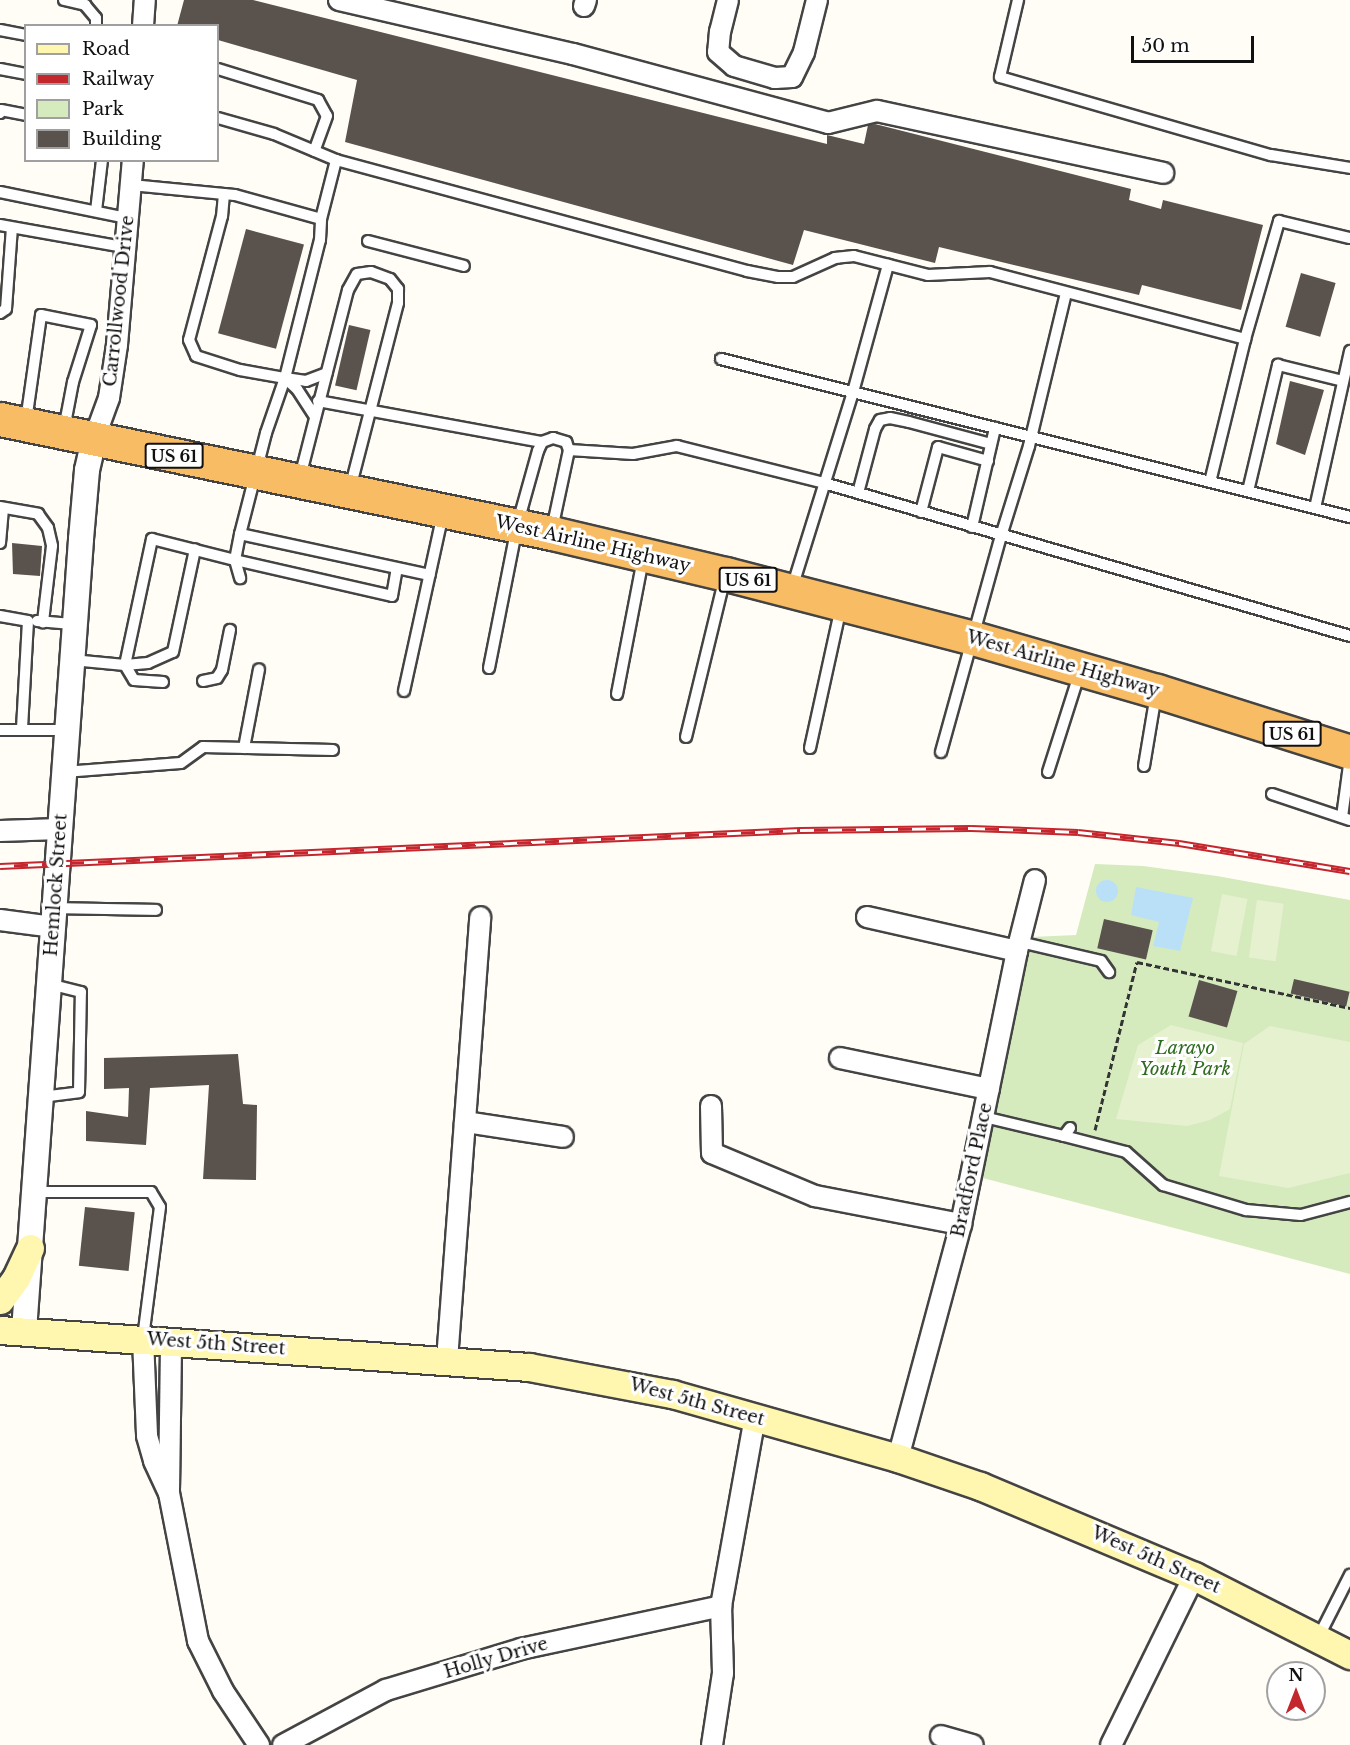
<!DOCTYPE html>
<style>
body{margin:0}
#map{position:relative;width:1350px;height:1745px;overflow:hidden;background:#fffdf5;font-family:"Libre Baskerville",serif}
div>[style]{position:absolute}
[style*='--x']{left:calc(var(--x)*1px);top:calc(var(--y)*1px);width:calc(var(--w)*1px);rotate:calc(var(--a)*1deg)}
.green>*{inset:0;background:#d5ebbd}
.pitch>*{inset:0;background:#e6f2cf;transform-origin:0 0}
.water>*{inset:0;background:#b9e0f7}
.round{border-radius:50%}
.building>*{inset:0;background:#5a524d;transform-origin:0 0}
.path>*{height:3px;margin-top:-1.5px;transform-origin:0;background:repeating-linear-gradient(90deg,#333 0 6px,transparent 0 9px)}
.roads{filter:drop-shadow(2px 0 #444) drop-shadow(-2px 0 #444) drop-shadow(0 2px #444) drop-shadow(0 -2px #444)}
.service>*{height:10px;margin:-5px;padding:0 5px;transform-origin:5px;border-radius:5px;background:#fff}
.minor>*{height:20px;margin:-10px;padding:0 10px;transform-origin:10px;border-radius:10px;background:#fff}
.tertiary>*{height:24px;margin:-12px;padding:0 12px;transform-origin:12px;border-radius:12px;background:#fff}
.secondary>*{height:27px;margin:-13.5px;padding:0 13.5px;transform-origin:13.5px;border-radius:13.5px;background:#fff6b0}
.trunk>*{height:33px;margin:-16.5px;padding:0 16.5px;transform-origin:16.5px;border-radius:16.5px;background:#f7bc64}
.rail>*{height:7px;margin-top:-3.5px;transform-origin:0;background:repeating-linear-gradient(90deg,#fff 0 14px,#c4262e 0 28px);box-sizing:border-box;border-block:2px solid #c4262e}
span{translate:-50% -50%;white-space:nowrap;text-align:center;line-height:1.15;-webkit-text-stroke:6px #fff;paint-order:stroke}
.shield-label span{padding:2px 4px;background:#fff;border:2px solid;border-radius:4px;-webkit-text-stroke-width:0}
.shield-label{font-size:16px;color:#111;font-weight:700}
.street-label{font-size:18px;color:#111}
.park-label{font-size:18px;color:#2f6b1f;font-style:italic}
.legend{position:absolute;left:24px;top:24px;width:195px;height:138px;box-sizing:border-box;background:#fff;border:2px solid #a0a0a0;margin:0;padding:8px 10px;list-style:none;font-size:18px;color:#111}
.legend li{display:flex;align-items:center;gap:12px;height:30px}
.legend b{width:30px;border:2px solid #a0a0a0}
.north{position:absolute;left:1266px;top:1661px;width:60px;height:60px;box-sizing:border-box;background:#fff;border:2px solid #a0a0a0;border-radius:50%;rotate:0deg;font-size:16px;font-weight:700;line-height:24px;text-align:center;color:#111}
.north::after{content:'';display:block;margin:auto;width:21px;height:27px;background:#c4262e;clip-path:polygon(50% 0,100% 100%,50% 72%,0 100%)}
.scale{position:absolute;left:1131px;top:36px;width:123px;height:27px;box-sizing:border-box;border:3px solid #111;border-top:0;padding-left:8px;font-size:18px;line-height:21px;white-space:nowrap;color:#111;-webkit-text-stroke:4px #fff;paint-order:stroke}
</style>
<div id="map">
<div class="green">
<i style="clip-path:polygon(1095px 864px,1143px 866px,1217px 876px,1350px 900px,1350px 1274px,979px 1177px,1032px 937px,1076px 935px)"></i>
</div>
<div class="pitch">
<i style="left:1222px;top:894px;width:26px;height:58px;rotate:11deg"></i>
<i style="left:1257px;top:900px;width:27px;height:58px;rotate:8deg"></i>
<i style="clip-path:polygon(1171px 1025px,1243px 1043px,1230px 1109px,1210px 1120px,1187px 1126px,1116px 1119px,1138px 1045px)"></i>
<i style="clip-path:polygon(1270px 1026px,1350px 1042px,1350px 1173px,1288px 1188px,1219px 1176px,1244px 1044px)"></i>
</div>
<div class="water">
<i class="round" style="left:1096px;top:880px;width:22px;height:22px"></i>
<i style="clip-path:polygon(1136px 887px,1193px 898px,1180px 951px,1153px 946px,1159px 922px,1131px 915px)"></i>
</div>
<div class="building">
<i style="clip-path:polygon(184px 0,253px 0,827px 144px,827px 135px,864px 144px,868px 125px,875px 124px,1131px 189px,1129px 200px,1161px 209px,1163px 200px,1263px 225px,1241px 310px,1142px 285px,1139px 295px,939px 247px,935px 263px,804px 230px,793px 265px,345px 142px,357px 80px,218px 40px,218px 26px,177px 26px)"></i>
<i style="left:246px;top:229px;width:60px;height:108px;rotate:15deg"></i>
<i style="left:1301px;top:273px;width:36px;height:56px;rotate:16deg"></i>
<i style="left:349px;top:325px;width:22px;height:62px;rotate:13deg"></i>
<i style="clip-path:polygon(1290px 381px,1324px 390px,1305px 455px,1276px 444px)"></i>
<i style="clip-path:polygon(12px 543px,42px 546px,40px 576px,13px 574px)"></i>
<i style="left:1104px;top:919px;width:50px;height:30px;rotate:13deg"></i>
<i style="left:1294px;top:979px;width:57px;height:15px;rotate:13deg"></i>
<i style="left:1199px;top:980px;width:40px;height:38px;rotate:16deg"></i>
<i style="clip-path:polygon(238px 1054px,243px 1104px,257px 1105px,256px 1180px,203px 1179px,209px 1085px,150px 1088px,146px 1145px,86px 1141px,86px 1111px,128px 1117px,129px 1088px,104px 1089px,104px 1058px)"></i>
<i style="left:85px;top:1207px;width:50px;height:59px;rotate:6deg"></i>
</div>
<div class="path">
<i style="--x:1095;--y:1130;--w:173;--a:-76"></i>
<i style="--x:1137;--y:962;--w:218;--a:12.2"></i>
</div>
<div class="roads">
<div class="service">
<i style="--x:64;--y:0;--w:22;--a:13"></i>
<i style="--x:85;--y:5;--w:17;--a:50"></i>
<i style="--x:96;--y:18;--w:8;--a:90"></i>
<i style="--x:1018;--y:0;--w:79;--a:103.2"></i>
<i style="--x:1000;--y:77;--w:282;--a:16.1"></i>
<i style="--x:1271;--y:155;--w:80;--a:9.3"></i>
<i style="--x:0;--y:30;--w:26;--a:11"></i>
<i style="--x:0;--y:69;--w:26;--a:11"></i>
<i style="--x:218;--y:69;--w:105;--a:17.2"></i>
<i style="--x:318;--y:100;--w:18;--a:61"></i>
<i style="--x:327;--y:116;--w:37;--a:110"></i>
<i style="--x:0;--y:113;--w:3;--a:-72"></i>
<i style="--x:1;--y:110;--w:25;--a:11"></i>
<i style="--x:218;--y:118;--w:58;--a:15.9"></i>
<i style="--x:274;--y:134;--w:67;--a:22.8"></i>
<i style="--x:336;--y:160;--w:426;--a:15.1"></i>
<i style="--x:747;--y:271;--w:32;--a:11"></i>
<i style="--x:778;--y:277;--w:15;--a:0"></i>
<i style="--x:793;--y:277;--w:46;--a:-24.3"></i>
<i style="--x:835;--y:258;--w:19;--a:-6"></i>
<i style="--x:854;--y:256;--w:76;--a:14.4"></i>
<i style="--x:928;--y:275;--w:62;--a:-2.8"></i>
<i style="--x:990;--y:272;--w:264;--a:14.7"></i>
<i style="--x:1245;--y:339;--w:123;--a:-73.9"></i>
<i style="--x:1279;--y:221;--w:73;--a:13.5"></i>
<i style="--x:131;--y:185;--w:104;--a:5.5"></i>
<i style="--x:235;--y:195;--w:89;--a:15.6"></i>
<i style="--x:0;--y:192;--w:130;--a:11.6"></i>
<i style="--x:224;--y:194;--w:22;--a:95"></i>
<i style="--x:222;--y:216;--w:128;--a:104.9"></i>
<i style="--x:189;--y:340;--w:17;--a:66"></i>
<i style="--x:196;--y:356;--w:46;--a:17.7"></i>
<i style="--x:240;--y:370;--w:46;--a:10.1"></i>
<i style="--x:285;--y:378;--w:142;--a:-75.8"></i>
<i style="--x:320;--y:240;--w:21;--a:-87"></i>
<i style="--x:321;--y:219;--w:61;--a:-75.7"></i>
<i style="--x:96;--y:211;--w:51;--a:-83.3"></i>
<i style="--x:0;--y:225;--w:126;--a:10.1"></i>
<i style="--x:368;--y:241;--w:99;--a:14.6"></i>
<i style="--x:0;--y:313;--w:7;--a:-34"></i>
<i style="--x:6;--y:309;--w:81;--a:-85.8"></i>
<i style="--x:721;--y:359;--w:649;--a:14.1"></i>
<i style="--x:285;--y:378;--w:58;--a:109.1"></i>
<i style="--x:266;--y:433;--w:104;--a:104.4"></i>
<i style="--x:240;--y:534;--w:194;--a:12.2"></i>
<i style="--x:285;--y:378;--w:16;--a:43"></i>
<i style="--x:297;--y:389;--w:31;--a:57"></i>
<i style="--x:285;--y:378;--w:21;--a:8"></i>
<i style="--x:306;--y:381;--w:22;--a:-21"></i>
<i style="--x:318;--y:401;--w:228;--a:10.4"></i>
<i style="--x:26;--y:421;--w:107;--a:-81.9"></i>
<i style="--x:41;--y:315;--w:51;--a:11.3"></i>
<i style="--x:91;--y:325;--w:60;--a:107.5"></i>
<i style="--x:73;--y:382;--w:48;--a:100.8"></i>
<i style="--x:569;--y:450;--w:64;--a:3.6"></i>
<i style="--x:633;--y:454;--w:45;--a:-10.3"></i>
<i style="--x:677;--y:446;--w:152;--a:14.1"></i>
<i style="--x:824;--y:483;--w:548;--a:16.22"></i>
<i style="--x:300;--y:477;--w:193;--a:-75.6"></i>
<i style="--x:348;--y:290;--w:18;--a:-61"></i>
<i style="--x:357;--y:274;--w:14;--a:-8"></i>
<i style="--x:371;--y:272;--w:20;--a:20"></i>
<i style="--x:390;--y:279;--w:13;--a:51"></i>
<i style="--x:398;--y:289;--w:14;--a:90"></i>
<i style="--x:398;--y:303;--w:191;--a:104.5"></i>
<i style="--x:1210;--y:482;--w:147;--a:-76.2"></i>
<i style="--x:1248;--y:491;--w:130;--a:-76.6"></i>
<i style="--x:1278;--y:365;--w:67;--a:13.8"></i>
<i style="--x:858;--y:493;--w:66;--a:-75.1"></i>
<i style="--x:875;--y:429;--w:10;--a:-61"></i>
<i style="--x:880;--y:420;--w:10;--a:-11"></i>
<i style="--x:890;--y:418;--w:19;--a:12"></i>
<i style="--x:909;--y:422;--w:85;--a:15"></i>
<i style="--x:0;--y:507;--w:39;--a:10"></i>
<i style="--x:38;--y:514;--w:17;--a:54"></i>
<i style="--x:48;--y:528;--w:18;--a:77"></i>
<i style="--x:52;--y:546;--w:77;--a:96.8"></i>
<i style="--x:1315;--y:508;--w:161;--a:-77.4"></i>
<i style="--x:921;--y:512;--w:67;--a:-75.3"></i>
<i style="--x:938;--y:447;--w:52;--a:15.6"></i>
<i style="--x:972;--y:527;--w:102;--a:-76.9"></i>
<i style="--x:0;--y:543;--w:35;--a:-85"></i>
<i style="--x:235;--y:560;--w:161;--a:12.9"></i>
<i style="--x:392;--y:596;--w:28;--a:-80"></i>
<i style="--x:235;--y:560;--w:19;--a:74"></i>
<i style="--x:792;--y:588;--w:205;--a:-72.7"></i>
<i style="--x:853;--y:392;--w:132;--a:-74.6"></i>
<i style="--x:0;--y:616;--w:28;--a:10"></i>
<i style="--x:28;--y:621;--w:108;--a:93.2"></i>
<i style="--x:37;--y:621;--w:38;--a:5"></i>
<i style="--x:72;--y:660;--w:53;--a:5.4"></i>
<i style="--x:125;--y:665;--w:23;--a:-5"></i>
<i style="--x:148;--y:663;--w:27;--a:-24"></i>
<i style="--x:173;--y:652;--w:105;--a:-77.9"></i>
<i style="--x:489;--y:668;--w:145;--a:-78.8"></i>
<i style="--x:517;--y:526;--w:78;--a:-74.4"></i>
<i style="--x:538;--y:451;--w:10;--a:-66"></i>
<i style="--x:542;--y:442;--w:12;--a:-20"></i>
<i style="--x:553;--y:438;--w:14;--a:17"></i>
<i style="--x:566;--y:442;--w:9;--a:69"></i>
<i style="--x:569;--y:450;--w:81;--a:102.1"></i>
<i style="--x:203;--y:681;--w:14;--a:-12"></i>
<i style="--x:217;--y:678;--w:9;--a:-58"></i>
<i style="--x:222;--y:670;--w:41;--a:-78.7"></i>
<i style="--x:163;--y:682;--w:29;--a:-176"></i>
<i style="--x:134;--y:680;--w:17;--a:-121"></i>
<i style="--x:125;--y:665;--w:129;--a:-77.9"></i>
<i style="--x:152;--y:539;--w:86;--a:14.2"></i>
<i style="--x:235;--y:560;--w:26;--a:-79"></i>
<i style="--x:404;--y:691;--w:181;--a:-77.6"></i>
<i style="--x:617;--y:694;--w:137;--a:-79.1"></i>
<i style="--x:0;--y:730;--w:67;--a:0"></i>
<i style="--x:686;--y:737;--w:165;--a:-76.3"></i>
<i style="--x:244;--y:748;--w:80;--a:-79.2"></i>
<i style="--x:810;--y:748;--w:144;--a:-77.6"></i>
<i style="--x:941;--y:752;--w:224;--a:-74.5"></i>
<i style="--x:1001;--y:536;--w:94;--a:-72.7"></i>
<i style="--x:1029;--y:446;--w:157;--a:-76.4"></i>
<i style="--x:1144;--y:766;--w:73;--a:-80.5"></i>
<i style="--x:64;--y:772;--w:117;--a:-4.4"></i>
<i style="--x:181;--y:763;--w:27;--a:-36"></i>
<i style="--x:203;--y:747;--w:130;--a:1.3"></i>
<i style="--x:1048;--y:772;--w:105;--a:-72.3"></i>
<i style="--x:1272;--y:794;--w:82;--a:18.4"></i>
<i style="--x:1342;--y:817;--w:60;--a:-82.3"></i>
<i style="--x:55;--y:908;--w:101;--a:1.1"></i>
<i style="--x:1020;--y:942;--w:83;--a:13.2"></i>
<i style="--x:1101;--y:961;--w:14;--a:54"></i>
<i style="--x:41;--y:1097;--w:38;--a:-7"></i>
<i style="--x:79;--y:1092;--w:100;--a:-88.9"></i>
<i style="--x:81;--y:992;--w:33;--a:-166"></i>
<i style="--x:984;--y:1117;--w:82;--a:13.4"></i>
<i style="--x:1064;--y:1136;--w:10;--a:-53"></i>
<i style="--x:1064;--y:1136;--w:64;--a:14.5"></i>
<i style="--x:1126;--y:1152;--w:50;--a:41.7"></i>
<i style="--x:1163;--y:1185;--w:87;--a:16.8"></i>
<i style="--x:1246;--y:1210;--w:55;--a:5.2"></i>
<i style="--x:1301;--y:1215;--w:51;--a:-14.9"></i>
<i style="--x:34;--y:1192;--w:117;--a:0"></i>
<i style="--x:151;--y:1192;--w:17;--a:59"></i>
<i style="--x:160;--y:1207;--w:132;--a:97.4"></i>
<i style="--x:1318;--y:1638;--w:71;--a:-63.1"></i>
</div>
<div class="minor">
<i style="--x:339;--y:0;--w:240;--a:13"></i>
<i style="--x:573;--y:54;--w:264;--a:15.1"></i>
<i style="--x:828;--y:123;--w:50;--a:-13.8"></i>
<i style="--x:877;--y:111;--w:293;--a:12.2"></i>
<i style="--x:728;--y:0;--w:32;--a:104"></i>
<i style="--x:720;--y:31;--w:21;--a:95"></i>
<i style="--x:718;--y:52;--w:21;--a:41"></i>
<i style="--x:734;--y:66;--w:43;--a:16.3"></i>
<i style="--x:775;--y:78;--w:17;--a:-3"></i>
<i style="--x:792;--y:77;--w:28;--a:-64"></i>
<i style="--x:804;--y:52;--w:54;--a:-76"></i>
<i style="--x:584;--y:6;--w:6;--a:-72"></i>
<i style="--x:143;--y:26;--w:26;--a:-86"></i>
<i style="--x:94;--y:439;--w:44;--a:-69.9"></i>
<i style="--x:109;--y:398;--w:54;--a:-81.4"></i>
<i style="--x:117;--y:345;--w:186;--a:-85.1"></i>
<i style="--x:0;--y:831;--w:60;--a:-1.9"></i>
<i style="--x:867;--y:917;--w:154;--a:12.8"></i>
<i style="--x:0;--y:920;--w:53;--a:7.5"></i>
<i style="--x:840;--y:1058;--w:152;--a:11.8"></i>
<i style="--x:711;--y:1106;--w:47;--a:88.8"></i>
<i style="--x:712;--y:1153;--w:112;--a:22.7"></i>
<i style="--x:815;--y:1196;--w:149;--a:10.9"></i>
<i style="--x:465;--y:1122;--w:99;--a:8.7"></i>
<i style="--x:143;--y:1339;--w:97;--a:87.6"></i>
<i style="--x:147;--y:1436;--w:26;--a:74"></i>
<i style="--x:154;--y:1461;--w:35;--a:65"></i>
<i style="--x:169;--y:1493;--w:151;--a:78.9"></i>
<i style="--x:198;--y:1641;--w:56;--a:63.4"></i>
<i style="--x:223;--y:1691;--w:65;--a:56.3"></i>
<i style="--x:447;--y:1360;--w:444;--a:-85.7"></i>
<i style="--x:898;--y:1458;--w:242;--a:-74.9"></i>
<i style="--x:961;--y:1224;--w:279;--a:-78.4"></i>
<i style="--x:1017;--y:951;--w:73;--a:-75.8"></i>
<i style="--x:169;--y:1490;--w:150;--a:-89.2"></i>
<i style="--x:941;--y:1736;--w:33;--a:16"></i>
<i style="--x:283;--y:1745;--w:117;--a:-28.1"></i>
<i style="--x:386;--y:1690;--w:141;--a:-16.9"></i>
<i style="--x:521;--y:1649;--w:205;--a:-12.1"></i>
<i style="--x:712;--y:1745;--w:73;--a:-81.3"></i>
<i style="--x:723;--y:1673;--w:67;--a:-91.7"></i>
<i style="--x:721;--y:1606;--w:192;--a:-79.8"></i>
<i style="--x:1111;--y:1745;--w:188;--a:-63.8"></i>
</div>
<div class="tertiary">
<i style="--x:24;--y:1331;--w:794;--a:-85.88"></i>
<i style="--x:81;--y:539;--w:69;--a:-85"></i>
<i style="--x:87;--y:470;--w:32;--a:-77"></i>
</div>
<div class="secondary">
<i style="--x:0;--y:1300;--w:27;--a:-54"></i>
<i style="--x:16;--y:1278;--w:33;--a:-65"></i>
<i style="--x:0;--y:1330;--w:530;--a:4"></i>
<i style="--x:529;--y:1367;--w:146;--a:10.7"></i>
<i style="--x:672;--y:1394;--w:235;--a:15.8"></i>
<i style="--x:898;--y:1458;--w:87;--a:18.9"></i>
<i style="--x:980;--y:1486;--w:232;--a:22.8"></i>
<i style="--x:1194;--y:1576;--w:175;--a:26.9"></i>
</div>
<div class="trunk">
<i style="--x:0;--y:419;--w:564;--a:11.67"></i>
<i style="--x:552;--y:533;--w:179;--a:13.3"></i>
<i style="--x:726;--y:574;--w:255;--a:14.5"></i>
<i style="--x:973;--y:638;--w:191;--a:16.1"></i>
<i style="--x:1157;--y:691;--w:202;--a:17.5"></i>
</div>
</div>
<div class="rail">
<i style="--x:0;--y:866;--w:801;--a:-2.58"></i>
<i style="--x:800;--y:830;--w:171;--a:-0.7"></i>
<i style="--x:971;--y:828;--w:107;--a:2.1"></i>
<i style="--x:1078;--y:832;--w:102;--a:6.2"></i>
<i style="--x:1179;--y:843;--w:173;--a:9.3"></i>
</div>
<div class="shield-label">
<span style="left:174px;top:456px">US 61</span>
<span style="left:748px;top:580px">US 61</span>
<span style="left:1292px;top:734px">US 61</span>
</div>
<div class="street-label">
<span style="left:119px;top:301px;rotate:-84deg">Carrollwood Drive</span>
<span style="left:593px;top:544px;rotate:13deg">West Airline Highway</span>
<span style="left:1063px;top:664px;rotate:16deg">West Airline Highway</span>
<span style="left:56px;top:885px;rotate:-86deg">Hemlock Street</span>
<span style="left:972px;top:1170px;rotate:-78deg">Bradford Place</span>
<span style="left:216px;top:1344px;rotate:4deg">West 5th Street</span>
<span style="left:697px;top:1402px;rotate:15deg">West 5th Street</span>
<span style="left:1156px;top:1560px;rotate:24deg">West 5th Street</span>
<span style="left:496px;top:1658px;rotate:-16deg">Holly Drive</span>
</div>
<div class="park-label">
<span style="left:1185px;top:1059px">Larayo<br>Youth Park</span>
</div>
<ul class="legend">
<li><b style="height:8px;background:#fff6b0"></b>Road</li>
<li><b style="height:8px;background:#c4262e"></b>Railway</li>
<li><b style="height:16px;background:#d5ebbd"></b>Park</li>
<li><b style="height:16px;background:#5a524d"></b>Building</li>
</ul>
<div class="north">N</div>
<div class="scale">50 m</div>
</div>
